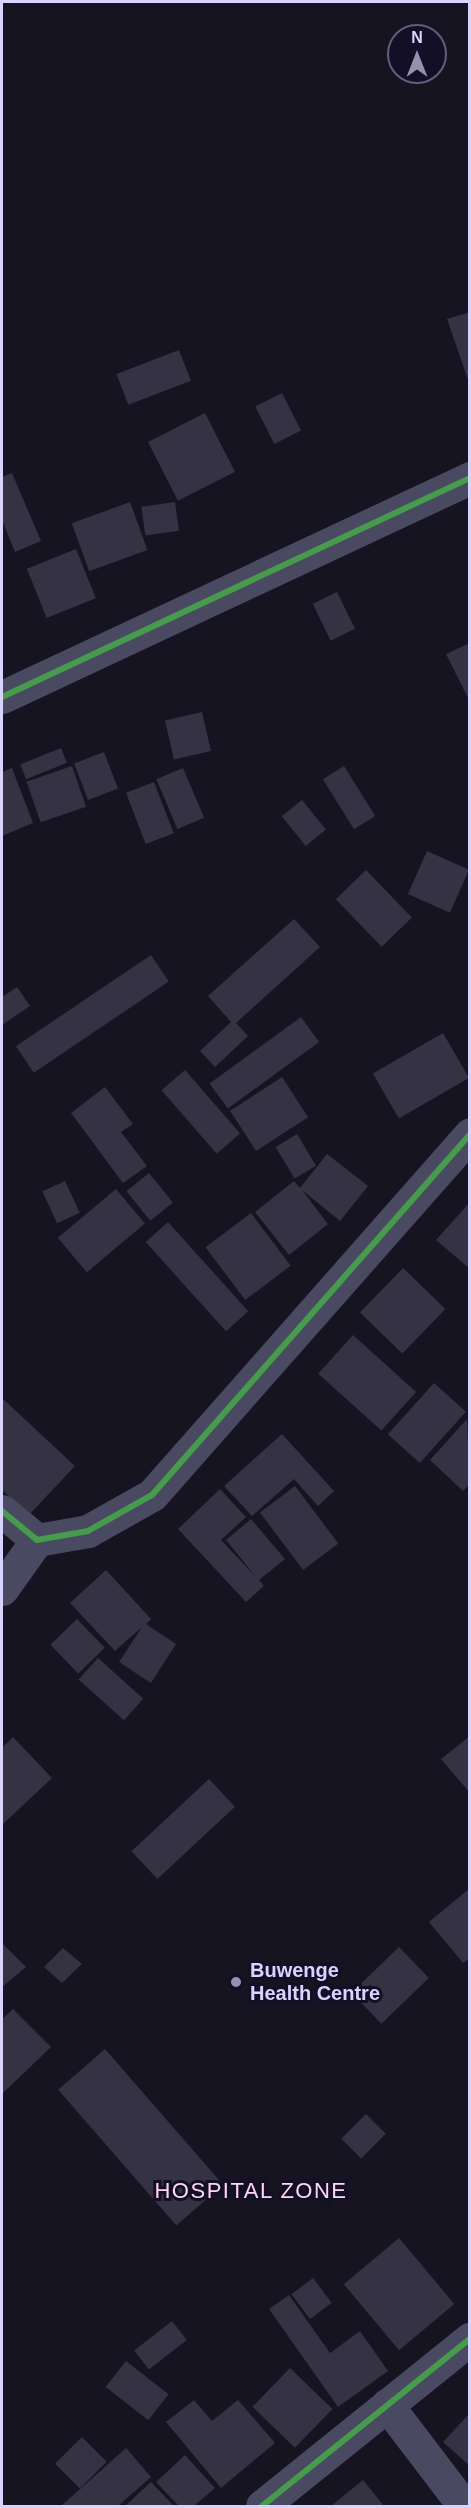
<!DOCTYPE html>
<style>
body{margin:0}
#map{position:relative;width:471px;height:2508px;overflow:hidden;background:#161421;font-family:Arial,sans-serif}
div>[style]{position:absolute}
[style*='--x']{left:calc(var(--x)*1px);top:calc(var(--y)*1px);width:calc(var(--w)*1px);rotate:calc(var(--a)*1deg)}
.building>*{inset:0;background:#343243;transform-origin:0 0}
.minor>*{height:33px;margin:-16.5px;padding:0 16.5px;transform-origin:16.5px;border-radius:16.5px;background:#4a4962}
.cycleway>*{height:6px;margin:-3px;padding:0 3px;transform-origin:3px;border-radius:3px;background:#469c4c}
.dots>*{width:16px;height:16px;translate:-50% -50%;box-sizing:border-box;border:3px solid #130f26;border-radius:50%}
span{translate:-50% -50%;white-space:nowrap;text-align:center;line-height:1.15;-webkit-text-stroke:6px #130f26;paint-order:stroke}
.poi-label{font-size:20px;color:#d9d4ff;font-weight:700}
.left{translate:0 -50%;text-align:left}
.quarter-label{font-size:22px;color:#ffd6f0;letter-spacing:1.5px}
.frame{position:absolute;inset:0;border:3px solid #d9d4ff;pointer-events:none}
.north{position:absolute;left:387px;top:24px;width:60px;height:60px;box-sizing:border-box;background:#130f26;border:2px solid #625e7d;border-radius:50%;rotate:0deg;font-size:16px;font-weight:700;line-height:24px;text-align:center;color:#d9d4ff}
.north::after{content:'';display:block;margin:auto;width:21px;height:27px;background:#9591b1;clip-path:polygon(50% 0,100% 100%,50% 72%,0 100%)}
</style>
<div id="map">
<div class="building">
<i style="clip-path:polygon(470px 312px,470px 383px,469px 383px,447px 319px)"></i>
<i style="left:179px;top:350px;width:33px;height:67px;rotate:69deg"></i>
<i style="left:282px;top:393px;width:42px;height:30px;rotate:63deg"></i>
<i style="left:205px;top:413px;width:66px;height:64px;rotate:63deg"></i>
<i style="clip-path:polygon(12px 473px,41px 541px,15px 552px,2px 520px,2px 477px)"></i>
<i style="left:130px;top:502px;width:51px;height:62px;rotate:70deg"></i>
<i style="left:175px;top:502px;width:29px;height:34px;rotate:82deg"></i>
<i style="left:76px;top:549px;width:53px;height:53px;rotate:68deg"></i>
<i style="left:337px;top:592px;width:41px;height:27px;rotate:64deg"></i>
<i style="clip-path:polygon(470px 643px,470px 702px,446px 654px)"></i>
<i style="left:202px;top:712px;width:40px;height:38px;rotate:77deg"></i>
<i style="left:61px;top:748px;width:16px;height:44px;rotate:68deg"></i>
<i style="left:104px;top:752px;width:39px;height:32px;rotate:69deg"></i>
<i style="left:72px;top:766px;width:43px;height:48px;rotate:71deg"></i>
<i style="left:344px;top:766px;width:59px;height:25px;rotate:58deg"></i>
<i style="clip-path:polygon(12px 768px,33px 823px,2px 836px,2px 772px)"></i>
<i style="left:183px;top:768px;width:54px;height:29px;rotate:67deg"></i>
<i style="left:154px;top:782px;width:55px;height:30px;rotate:69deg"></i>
<i style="left:302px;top:800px;width:38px;height:26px;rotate:51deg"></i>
<i style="left:427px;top:851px;width:46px;height:47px;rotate:24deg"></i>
<i style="left:366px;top:870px;width:66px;height:42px;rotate:46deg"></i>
<i style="clip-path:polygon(294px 919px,320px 947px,236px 1023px,248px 1036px,215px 1067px,200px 1051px,231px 1022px,208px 996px)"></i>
<i style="left:151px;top:955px;width:32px;height:163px;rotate:56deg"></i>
<i style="clip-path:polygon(17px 987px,30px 1006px,2px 1025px,2px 997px)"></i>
<i style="left:301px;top:1017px;width:31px;height:113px;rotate:54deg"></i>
<i style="left:443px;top:1033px;width:52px;height:81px;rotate:60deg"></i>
<i style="left:185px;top:1070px;width:84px;height:31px;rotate:49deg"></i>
<i style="left:282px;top:1077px;width:48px;height:62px;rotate:57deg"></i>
<i style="clip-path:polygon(105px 1087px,133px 1124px,121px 1132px,147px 1166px,123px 1183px,71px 1113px)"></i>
<i style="left:297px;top:1134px;width:37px;height:25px;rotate:59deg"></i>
<i style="clip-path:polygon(327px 1154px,368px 1186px,340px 1221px,302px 1190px,328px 1224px,289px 1255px,255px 1212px,294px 1181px,300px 1188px)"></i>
<i style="left:149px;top:1173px;width:38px;height:29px;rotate:51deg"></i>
<i style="left:65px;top:1181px;width:35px;height:25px;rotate:65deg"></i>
<i style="left:116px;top:1189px;width:45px;height:76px;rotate:50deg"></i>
<i style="clip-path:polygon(470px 1202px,470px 1269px,436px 1240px)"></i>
<i style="left:251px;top:1213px;width:66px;height:57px;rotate:53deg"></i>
<i style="left:168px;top:1222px;width:120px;height:30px;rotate:48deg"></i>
<i style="left:403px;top:1268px;width:59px;height:62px;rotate:44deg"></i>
<i style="left:353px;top:1335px;width:85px;height:52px;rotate:42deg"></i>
<i style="left:434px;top:1383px;width:43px;height:69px;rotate:42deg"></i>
<i style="clip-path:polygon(2px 1398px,75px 1466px,29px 1515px,2px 1490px)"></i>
<i style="clip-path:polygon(467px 1419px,470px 1484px,463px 1491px,430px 1460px)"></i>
<i style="clip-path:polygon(282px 1434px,334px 1491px,318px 1506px,294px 1479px,252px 1516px,224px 1486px)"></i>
<i style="left:295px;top:1486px;width:72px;height:44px;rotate:53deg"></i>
<i style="clip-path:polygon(220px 1489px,246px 1517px,221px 1540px,256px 1577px,226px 1540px,251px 1519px,285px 1559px,259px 1580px,264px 1586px,246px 1602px,178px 1529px)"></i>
<i style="clip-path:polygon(106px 1570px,151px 1619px,146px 1624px,176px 1644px,151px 1683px,119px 1662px,142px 1627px,115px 1651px,70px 1603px)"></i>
<i style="left:77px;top:1619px;width:40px;height:37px;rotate:46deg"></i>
<i style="left:98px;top:1658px;width:61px;height:29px;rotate:42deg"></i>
<i style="clip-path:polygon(470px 1736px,470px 1793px,441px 1759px)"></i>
<i style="clip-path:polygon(13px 1737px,52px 1778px,2px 1825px,2px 1748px)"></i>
<i style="left:209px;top:1779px;width:38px;height:106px;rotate:47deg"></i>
<i style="clip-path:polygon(470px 1888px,470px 1958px,463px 1963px,429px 1922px)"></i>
<i style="clip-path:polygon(2px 1943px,26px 1967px,2px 1987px)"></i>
<i style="left:399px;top:1947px;width:43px;height:66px;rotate:46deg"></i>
<i style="clip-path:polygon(63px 1948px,82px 1964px,62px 1983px,44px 1967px)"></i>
<i style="clip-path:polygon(13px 2009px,51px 2047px,2px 2094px,2px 2019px)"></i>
<i style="left:105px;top:2049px;width:180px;height:62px;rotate:49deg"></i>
<i style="left:366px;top:2114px;width:28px;height:35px;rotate:45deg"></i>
<i style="left:399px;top:2238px;width:86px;height:72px;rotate:50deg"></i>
<i style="left:313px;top:2278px;width:31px;height:27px;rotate:53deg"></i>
<i style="clip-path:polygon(289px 2295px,330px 2353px,360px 2331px,388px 2371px,338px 2407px,269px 2309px)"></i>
<i style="left:172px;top:2321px;width:24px;height:48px;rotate:52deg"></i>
<i style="left:126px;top:2361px;width:54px;height:33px;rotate:38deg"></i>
<i style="left:290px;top:2368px;width:59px;height:54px;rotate:44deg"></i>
<i style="clip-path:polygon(194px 2400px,212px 2421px,238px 2400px,275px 2443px,221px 2488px,166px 2422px)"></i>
<i style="clip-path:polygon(470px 2413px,470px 2466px,443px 2442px)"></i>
<i style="left:82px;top:2437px;width:35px;height:38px;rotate:45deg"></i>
<i style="clip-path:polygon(126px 2448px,151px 2477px,118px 2506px,61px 2506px)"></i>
<i style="clip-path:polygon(185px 2455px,215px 2488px,194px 2506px,179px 2506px,156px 2482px)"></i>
<i style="clip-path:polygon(363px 2480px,384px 2506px,331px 2506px)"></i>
<i style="clip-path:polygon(151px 2482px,174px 2506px,125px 2506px)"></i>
</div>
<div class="minor">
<i style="--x:2;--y:697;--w:517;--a:-25.08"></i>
<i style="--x:2;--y:1511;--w:45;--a:39.6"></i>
<i style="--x:37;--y:1540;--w:52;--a:-10"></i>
<i style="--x:88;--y:1531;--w:73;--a:-29.4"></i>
<i style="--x:152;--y:1495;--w:481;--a:-48.6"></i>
<i style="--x:2;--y:1589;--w:60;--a:-54.5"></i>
<i style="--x:387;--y:2405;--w:127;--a:52.7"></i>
<i style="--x:262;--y:2506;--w:267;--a:-38.8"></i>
</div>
<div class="cycleway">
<i style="--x:2;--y:697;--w:517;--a:-25.08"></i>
<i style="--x:2;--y:1511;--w:45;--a:39.6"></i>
<i style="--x:37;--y:1540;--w:52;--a:-10"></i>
<i style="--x:88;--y:1531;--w:73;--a:-29.4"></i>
<i style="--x:152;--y:1495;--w:481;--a:-48.6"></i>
<i style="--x:262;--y:2506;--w:267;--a:-38.8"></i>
</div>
<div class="dots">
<i style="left:236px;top:1982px;background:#9591b1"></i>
</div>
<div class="poi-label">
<span class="left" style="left:250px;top:1982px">Buwenge<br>Health Centre</span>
</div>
<div class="quarter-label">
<span style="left:251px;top:2191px">HOSPITAL ZONE</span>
</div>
<div class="frame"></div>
<div class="north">N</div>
</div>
